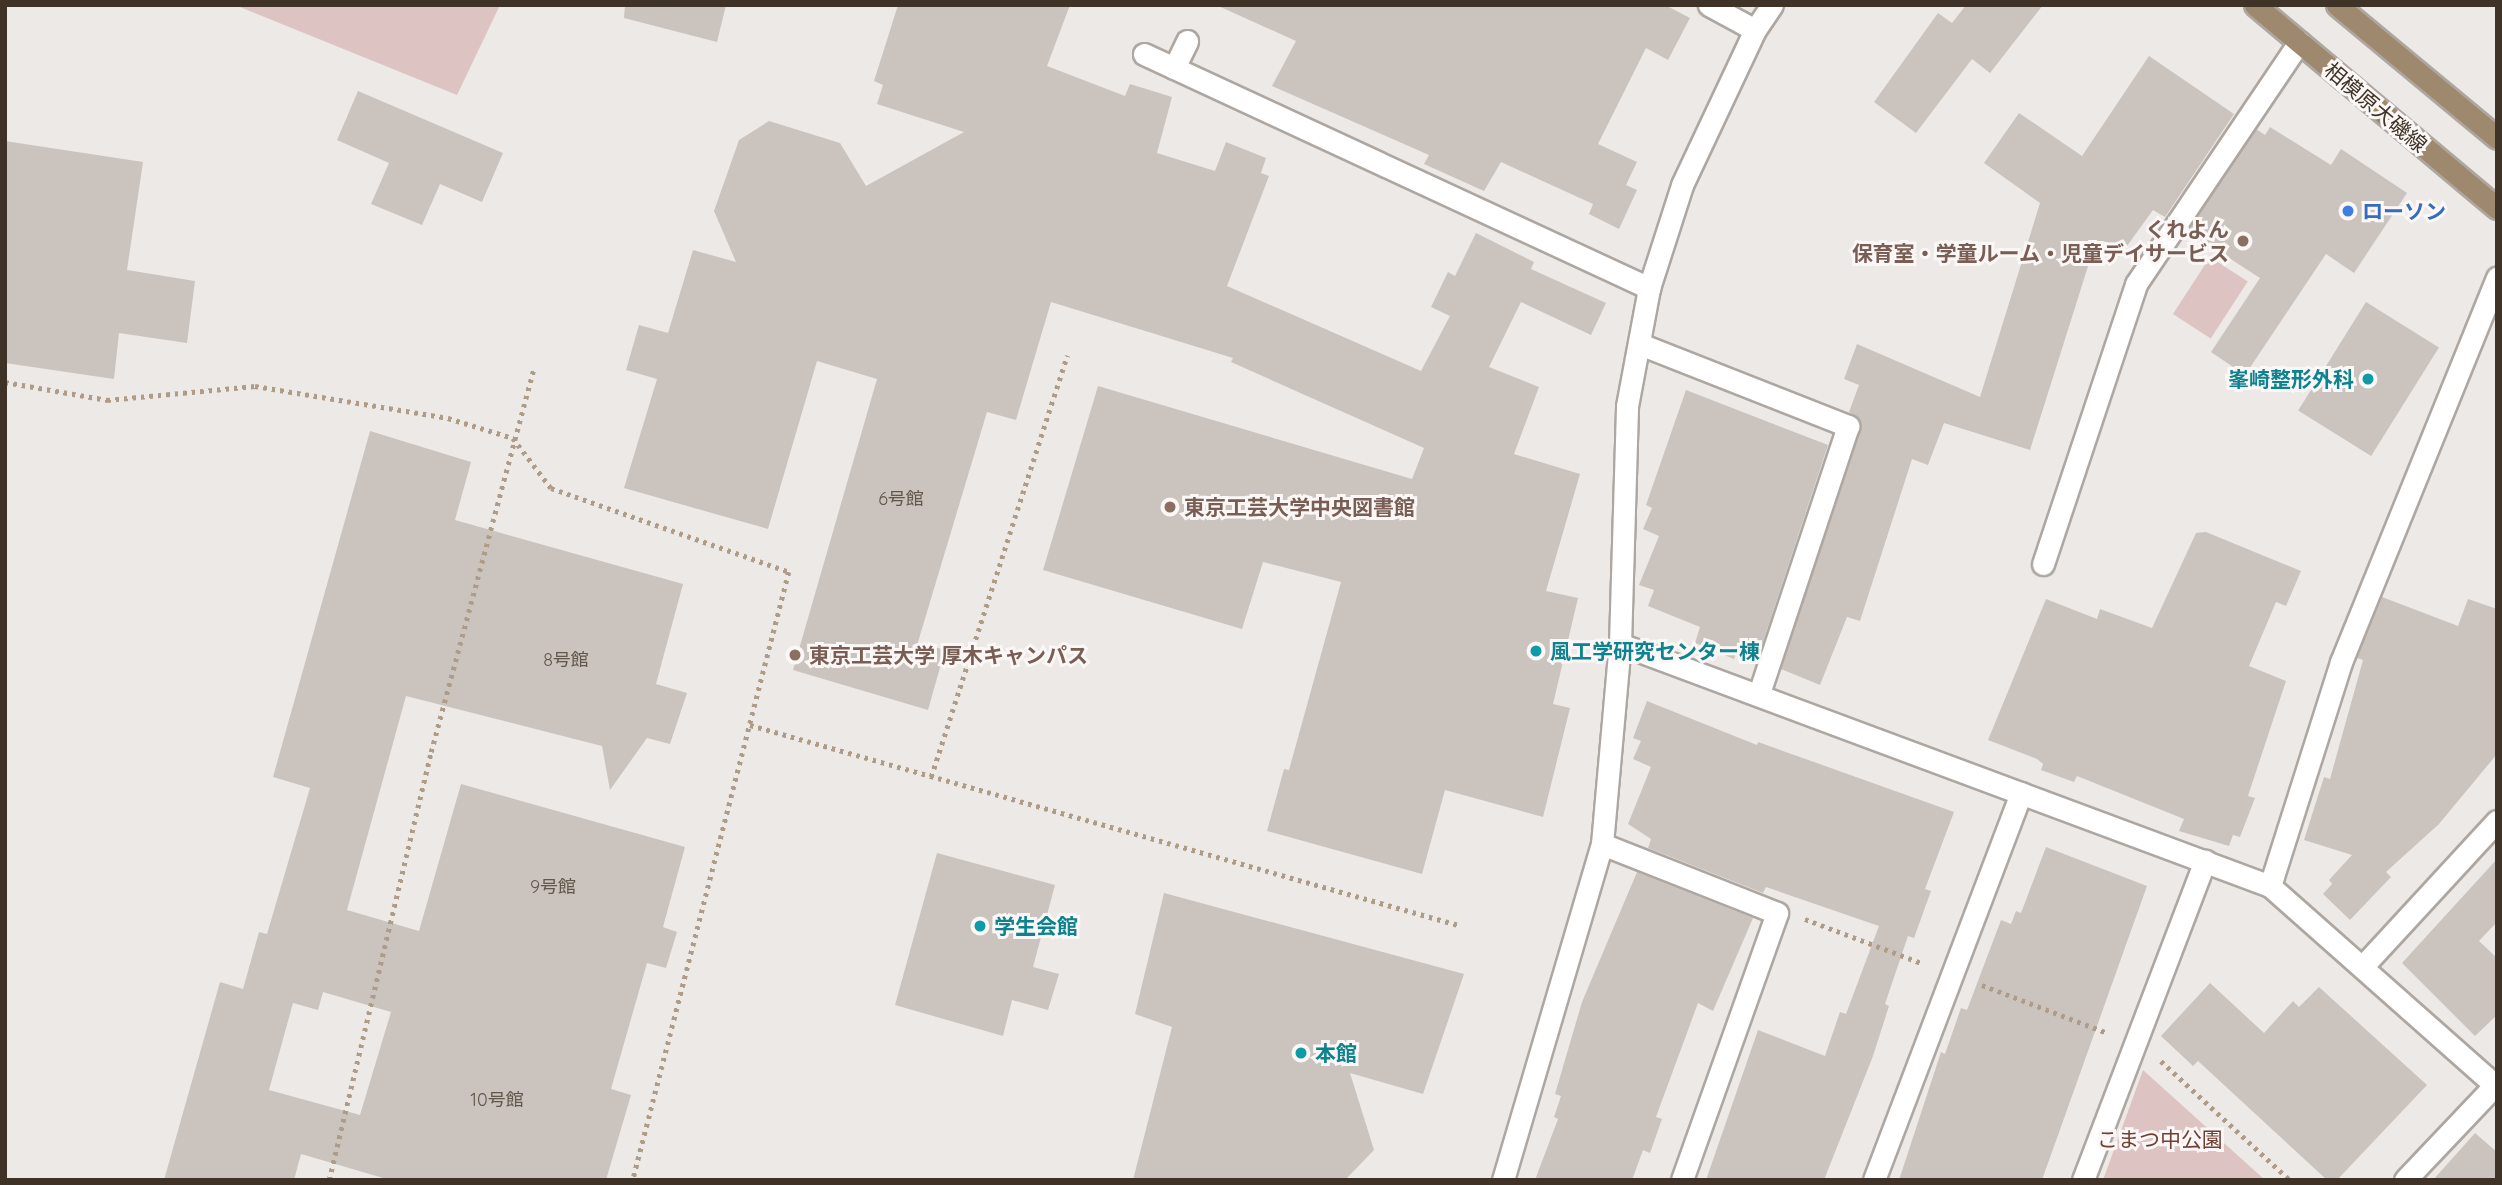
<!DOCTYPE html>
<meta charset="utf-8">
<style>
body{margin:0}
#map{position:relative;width:2502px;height:1185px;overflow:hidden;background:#ede9e6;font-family:Quicksand,"Noto Sans JP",sans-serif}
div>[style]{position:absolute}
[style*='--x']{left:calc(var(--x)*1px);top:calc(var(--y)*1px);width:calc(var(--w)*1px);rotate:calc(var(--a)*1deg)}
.green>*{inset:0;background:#ddc3c1;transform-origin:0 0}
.building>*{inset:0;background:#cbc4be;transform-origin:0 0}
.path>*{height:4.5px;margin-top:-2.25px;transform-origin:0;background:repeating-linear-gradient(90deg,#ae9c89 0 3.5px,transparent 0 8.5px)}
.roads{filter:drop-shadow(2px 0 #aea7a1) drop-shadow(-2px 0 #aea7a1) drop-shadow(0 2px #aea7a1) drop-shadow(0 -2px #aea7a1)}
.lane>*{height:21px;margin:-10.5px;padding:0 10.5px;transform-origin:10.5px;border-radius:10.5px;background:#fff}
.street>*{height:21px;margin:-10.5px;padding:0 10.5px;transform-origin:10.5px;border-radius:10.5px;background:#fff}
.primary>*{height:21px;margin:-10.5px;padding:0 10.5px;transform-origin:10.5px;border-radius:10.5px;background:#9f896e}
.dots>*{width:19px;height:19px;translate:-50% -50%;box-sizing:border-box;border:4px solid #faf7f6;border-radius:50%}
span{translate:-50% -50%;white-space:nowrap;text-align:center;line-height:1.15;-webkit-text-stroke:6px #faf7f6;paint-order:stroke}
.number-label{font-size:18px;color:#61574c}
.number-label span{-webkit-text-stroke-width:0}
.street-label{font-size:21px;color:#3e3326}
.shop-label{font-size:21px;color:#366cbe;font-weight:700}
.left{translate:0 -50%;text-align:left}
.education-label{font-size:21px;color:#785e54;font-weight:700}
.right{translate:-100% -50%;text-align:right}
.culture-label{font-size:21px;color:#0d838f;font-weight:700}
.park-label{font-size:21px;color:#724033}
.frame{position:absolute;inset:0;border:7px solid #3e3326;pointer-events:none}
</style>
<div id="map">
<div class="green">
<i style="clip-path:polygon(235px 5px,500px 5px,457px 95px)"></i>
<i style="left:2210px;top:257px;width:45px;height:68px;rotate:33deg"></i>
<i style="clip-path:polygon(2143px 1070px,2265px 1180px,2103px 1180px)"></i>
</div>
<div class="building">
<i style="clip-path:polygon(625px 5px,726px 5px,717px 42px,624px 18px)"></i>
<i style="clip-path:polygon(898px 5px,1070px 5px,1047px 66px,1125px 96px,1130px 84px,1172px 97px,1157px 153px,1215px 171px,1226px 142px,1266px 158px,1261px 173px,1269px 176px,1227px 286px,1421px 371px,1450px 316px,1431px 307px,1448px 272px,1455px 276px,1476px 233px,1534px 262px,1531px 269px,1606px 303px,1591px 335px,1521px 302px,1489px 367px,1539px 387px,1514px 454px,1580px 474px,1546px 591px,1578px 598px,1553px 704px,1570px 708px,1543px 817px,1445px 790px,1422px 874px,1267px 831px,1284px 769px,1289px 770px,1341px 582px,1263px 562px,1242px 629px,1043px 570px,1098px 386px,1412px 479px,1424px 448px,1231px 362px,1233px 358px,1051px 302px,1016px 420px,987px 412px,918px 642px,945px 650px,928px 710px,793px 670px,877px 379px,817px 361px,768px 529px,624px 488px,657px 379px,626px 370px,639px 325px,668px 333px,693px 250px,736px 262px,714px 211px,739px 140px,769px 121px,840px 143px,866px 186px,964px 132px,877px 104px,883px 85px,874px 81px)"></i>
<i style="clip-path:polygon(1216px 5px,1665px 5px,1690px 18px,1668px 60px,1646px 48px,1598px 144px,1637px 162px,1626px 185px,1637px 190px,1619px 229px,1589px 214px,1593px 204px,1501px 162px,1484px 191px,1424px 164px,1429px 155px,1272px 86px,1296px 41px)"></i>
<i style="clip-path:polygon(1966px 5px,2043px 5px,1990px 73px,1972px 59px,1916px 133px,1874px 102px,1938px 13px,1952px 23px)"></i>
<i style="clip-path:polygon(2149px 56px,2234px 114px,2165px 217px,2153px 210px,2119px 257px,2096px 241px,2030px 450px,1944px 423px,1928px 465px,1912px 459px,1860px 621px,1847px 617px,1820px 685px,1781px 669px,1860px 430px,1858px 418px,1849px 412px,1859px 385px,1844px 379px,1857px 344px,1980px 397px,2040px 203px,1984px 163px,2019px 113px,2082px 156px)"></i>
<i style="clip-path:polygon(358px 91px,503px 153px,482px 202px,440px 184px,422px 225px,371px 204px,389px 163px,337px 140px)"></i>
<i style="clip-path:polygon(2270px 127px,2331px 165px,2341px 149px,2407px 193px,2354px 273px,2326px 254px,2245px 375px,2211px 352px,2260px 278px,2187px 231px,2256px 129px,2265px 135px)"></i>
<i style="clip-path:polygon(5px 141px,143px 162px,127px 270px,195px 281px,187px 343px,119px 333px,114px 379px,5px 363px)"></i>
<i style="left:2366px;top:302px;width:86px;height:128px;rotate:32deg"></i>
<i style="clip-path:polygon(1686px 390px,1828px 445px,1757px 660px,1736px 652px,1734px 659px,1695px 643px,1700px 627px,1648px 606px,1654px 590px,1639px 585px,1659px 536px,1643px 529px,1652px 508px,1646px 505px)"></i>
<i style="clip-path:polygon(evenodd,370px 431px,471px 462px,455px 520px,683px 584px,656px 684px,687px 693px,670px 744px,647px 738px,610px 790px,602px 746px,406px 696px,347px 910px,419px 931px,461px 784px,685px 847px,663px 927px,677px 932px,666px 968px,647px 963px,611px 1089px,631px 1095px,606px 1180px,390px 1180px,301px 1154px,294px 1180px,164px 1180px,220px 982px,243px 989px,259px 932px,267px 934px,310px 788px,273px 777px,370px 431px,323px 992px,391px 1012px,360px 1115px,269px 1090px,293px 1003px,318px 1010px,323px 992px)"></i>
<i style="clip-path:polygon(2206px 532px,2301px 571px,2286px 606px,2276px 602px,2249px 666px,2286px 681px,2248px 796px,2255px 798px,2240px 837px,2233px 835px,2229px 846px,2179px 831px,2184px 819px,2077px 776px,2074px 782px,2041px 770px,2043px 764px,2037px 759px,1988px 740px,2046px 599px,2097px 619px,2100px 609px,2152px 628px,2196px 533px)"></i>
<i style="clip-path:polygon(2382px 597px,2458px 626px,2468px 599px,2497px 609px,2497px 754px,2439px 824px,2386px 872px,2391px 877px,2350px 920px,2323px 894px,2332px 884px,2329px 880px,2352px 855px,2304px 840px,2324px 777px,2330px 779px,2363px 660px,2357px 658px)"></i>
<i style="clip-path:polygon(1647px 701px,1757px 745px,1758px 742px,1954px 812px,1925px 889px,1931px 891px,1914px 938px,1908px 936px,1885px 1004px,1889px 1006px,1873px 1056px,1824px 1180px,1706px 1180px,1758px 1030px,1825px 1056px,1840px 1012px,1846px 1014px,1879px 926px,1766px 887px,1763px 893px,1648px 848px,1651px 839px,1628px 824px,1651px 767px,1633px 759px,1641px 741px,1633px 738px)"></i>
<i style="clip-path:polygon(2046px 847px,2147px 886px,2042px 1180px,1899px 1180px,1941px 1052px,1945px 1054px,1961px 1008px,1967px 1010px,2001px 920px,2011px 924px,2016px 911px,2021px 913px)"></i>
<i style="clip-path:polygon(937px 853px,1055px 885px,1033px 967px,1059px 974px,1048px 1010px,1012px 1000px,1003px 1036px,895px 1005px)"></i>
<i style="clip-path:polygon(2497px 859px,2497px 922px,2479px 941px,2497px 958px,2497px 1015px,2475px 1036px,2402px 963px)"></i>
<i style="clip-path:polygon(1637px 872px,1753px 918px,1713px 1011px,1698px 1003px,1656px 1117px,1662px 1119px,1650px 1153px,1643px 1150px,1632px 1180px,1535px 1180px,1558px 1119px,1554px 1117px,1561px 1096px,1555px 1094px,1582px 1002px)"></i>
<i style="clip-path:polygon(1164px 893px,1464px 974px,1423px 1094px,1350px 1073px,1374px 1150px,1345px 1180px,1133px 1180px,1172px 1027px,1135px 1014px)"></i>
<i style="clip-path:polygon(2210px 983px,2264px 1033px,2293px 1001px,2299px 1007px,2319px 987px,2427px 1085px,2337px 1180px,2327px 1180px,2198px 1061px,2193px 1066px,2161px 1036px)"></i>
<i style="clip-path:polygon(2475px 1133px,2497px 1152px,2497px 1180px,2433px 1180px)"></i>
</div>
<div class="path">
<i style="--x:5;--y:382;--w:104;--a:10"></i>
<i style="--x:107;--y:400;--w:149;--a:-5.4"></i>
<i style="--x:255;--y:386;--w:196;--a:9.4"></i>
<i style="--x:448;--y:418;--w:68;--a:17.1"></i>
<i style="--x:513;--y:438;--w:63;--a:52.8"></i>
<i style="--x:551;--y:488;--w:252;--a:19.4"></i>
<i style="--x:789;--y:572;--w:628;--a:104.39"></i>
<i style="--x:750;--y:725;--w:736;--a:15.77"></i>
<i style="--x:931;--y:777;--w:443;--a:-72.1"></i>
<i style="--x:1805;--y:919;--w:127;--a:20.7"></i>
<i style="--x:1982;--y:985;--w:135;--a:20.9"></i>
<i style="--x:2161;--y:1061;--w:176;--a:42.7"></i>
<i style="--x:329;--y:1180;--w:440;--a:-76.6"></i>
<i style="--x:431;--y:752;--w:398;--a:-75"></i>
</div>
<div class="roads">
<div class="lane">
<i style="--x:2043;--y:564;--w:295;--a:-71.6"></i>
<i style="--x:2136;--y:284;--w:292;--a:-56"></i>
</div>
<div class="street">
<i style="--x:1709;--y:5;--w:52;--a:28.5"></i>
<i style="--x:1144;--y:54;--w:557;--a:24.86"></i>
<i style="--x:1174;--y:68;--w:30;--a:-64"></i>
<i style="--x:1640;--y:344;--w:224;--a:21.5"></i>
<i style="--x:1848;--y:426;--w:282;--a:108.4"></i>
<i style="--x:1620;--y:644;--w:694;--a:20.42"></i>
<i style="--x:2270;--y:886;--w:303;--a:41.5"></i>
<i style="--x:1602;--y:844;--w:188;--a:21.5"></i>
<i style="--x:1777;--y:913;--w:283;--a:109.6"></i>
<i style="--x:2270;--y:886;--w:235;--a:-72.4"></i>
<i style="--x:2341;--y:662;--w:415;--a:-67.9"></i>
<i style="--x:2364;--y:965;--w:196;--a:-47.3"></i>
<i style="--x:1503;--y:1180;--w:350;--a:-73.6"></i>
<i style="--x:1602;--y:844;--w:201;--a:-84.9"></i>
<i style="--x:1620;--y:644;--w:238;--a:-88.3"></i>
<i style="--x:1627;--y:406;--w:120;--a:-79.4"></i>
<i style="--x:1649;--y:288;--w:108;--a:-72.2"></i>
<i style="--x:1682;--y:185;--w:171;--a:-64.8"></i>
<i style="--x:1755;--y:30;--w:30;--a:-56"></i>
<i style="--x:1874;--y:1180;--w:414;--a:-69.2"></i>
<i style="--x:2083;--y:1180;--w:342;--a:-69.1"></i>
<i style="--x:2405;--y:1180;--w:134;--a:-46.5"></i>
</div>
<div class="primary">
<i style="--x:2255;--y:5;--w:316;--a:40"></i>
<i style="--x:2337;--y:5;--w:208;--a:39.7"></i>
</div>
</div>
<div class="dots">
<i style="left:2348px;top:211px;background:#3f7fe0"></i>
<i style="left:2243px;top:241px;background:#8d6e63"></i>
<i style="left:2368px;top:379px;background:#0f9aa8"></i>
<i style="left:1170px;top:507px;background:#8d6e63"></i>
<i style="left:1536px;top:651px;background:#0f9aa8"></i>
<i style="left:795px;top:655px;background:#8d6e63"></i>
<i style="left:980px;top:926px;background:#0f9aa8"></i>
<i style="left:1301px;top:1053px;background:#0f9aa8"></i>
</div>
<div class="number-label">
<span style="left:901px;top:499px">6号館</span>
<span style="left:566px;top:660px">8号館</span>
<span style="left:553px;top:887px">9号館</span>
<span style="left:497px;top:1100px">10号館</span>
</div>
<div class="street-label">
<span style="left:2376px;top:107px;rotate:40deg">相模原大磯線</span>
</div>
<div class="shop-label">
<span class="left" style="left:2362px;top:211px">ローソン</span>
</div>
<div class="education-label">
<span class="right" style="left:2229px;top:241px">くれよん<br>保育室・学童ルーム・児童デイサービス</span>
<span class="left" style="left:1184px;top:507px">東京工芸大学中央図書館</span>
<span class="left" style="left:809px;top:655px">東京工芸大学 厚木キャンパス</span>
</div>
<div class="culture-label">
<span class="right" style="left:2354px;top:379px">峯崎整形外科</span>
<span class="left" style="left:1550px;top:651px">風工学研究センター棟</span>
<span class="left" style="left:994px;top:926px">学生会館</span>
<span class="left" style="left:1315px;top:1053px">本館</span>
</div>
<div class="park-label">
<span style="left:2160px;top:1139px">こまつ中公園</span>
</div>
<div class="frame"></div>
</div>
